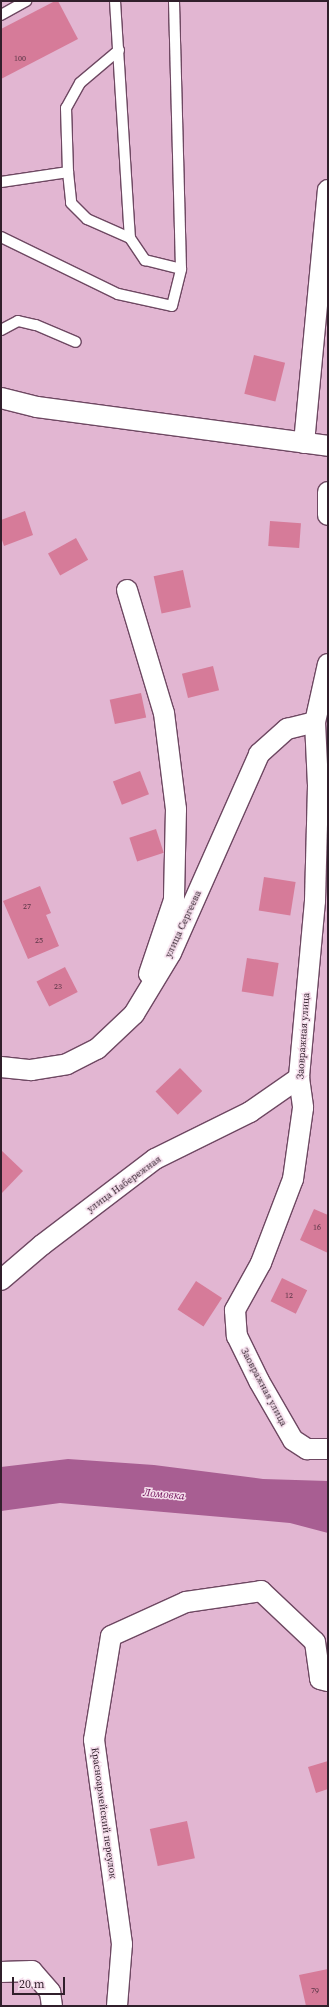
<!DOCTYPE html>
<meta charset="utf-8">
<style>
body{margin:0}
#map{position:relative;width:329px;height:2007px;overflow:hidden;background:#e2b6d2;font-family:"Source Serif 4",serif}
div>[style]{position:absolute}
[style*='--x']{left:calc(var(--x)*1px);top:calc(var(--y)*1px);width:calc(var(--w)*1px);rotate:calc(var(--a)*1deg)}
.water>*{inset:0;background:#a85e92}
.building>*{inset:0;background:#d67b99;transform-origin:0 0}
.roads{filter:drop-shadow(1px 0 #6e4862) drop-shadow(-1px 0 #6e4862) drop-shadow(0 1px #6e4862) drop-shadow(0 -1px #6e4862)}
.service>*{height:10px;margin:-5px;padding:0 5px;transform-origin:5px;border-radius:5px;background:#fff}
.minor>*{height:20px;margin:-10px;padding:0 10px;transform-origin:10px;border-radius:10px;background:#fff}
span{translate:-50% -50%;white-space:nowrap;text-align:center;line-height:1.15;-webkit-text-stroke:3px #f5deec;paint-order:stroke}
.number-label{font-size:8px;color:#5a3646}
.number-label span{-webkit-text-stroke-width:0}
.street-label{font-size:10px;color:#301f2b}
.water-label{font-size:11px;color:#6d0e58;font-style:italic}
.frame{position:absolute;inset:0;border:2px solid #301f2b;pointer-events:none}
.scale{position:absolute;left:12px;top:1977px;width:53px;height:18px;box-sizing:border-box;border:2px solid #301f2b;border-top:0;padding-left:5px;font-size:12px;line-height:14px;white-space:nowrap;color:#301f2b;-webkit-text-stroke:3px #f5deec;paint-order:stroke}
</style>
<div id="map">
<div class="water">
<i style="clip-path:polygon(68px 1459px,154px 1465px,263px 1479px,328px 1481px,328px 1533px,290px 1523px,60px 1503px,1px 1511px,1px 1467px)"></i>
</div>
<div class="building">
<i style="clip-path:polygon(55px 1px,58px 1px,78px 39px,1px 79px,1px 29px)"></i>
<i style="left:254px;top:355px;width:32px;height:40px;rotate:14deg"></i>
<i style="clip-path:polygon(25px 511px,33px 535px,4px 546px,1px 537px,1px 520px)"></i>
<i style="left:270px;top:521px;width:31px;height:25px;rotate:4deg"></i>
<i style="left:76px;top:538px;width:25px;height:32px;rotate:61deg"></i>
<i style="left:183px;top:570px;width:38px;height:30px;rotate:78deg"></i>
<i style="left:213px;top:666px;width:25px;height:32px;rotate:76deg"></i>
<i style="left:141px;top:693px;width:25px;height:32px;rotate:78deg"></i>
<i style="left:140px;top:771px;width:25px;height:29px;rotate:69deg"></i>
<i style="left:156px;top:829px;width:25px;height:28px;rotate:72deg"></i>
<i style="left:264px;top:877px;width:32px;height:34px;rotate:9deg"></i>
<i style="clip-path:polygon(40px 886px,51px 913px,46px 915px,59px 946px,28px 959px,3px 901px)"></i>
<i style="left:247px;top:958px;width:32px;height:34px;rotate:9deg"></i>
<i style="left:65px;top:967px;width:28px;height:32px;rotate:63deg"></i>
<i style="left:180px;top:1068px;width:32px;height:34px;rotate:46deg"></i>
<i style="clip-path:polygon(1px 1150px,23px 1171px,1px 1194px)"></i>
<i style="clip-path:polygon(314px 1209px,328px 1215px,328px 1253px,300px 1240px)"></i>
<i style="left:282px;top:1278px;width:28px;height:26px;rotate:26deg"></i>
<i style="left:196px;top:1281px;width:31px;height:34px;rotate:33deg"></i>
<i style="clip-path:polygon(328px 1761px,328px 1789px,316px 1793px,308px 1767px)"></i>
<i style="left:187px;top:1821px;width:38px;height:38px;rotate:78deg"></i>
<i style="clip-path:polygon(328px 1969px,328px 2006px,306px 2006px,299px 1975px)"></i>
</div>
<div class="roads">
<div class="service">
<i style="--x:115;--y:1;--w:237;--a:86.4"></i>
<i style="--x:1;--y:15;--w:29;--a:-29"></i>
<i style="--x:119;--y:50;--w:51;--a:139.8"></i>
<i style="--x:80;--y:83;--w:29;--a:119"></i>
<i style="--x:66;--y:108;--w:64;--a:88.2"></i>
<i style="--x:68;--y:172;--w:31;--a:84"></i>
<i style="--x:71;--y:203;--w:23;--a:45"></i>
<i style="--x:87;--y:219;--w:47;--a:23.8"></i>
<i style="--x:130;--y:238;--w:27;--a:56"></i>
<i style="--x:145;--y:260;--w:37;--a:14"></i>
<i style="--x:1;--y:182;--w:68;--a:-8.5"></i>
<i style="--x:1;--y:237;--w:130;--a:26"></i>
<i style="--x:118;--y:294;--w:55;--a:12.5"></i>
<i style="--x:172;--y:306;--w:38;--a:-76"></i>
<i style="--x:181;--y:269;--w:268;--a:-91.5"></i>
<i style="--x:1;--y:330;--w:19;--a:-28"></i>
<i style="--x:18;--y:321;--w:18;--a:13"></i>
<i style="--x:36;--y:325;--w:43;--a:23"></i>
</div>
<div class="minor">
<i style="--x:1;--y:398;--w:37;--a:14"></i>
<i style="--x:37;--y:407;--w:294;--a:7.6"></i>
<i style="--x:304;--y:443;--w:254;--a:-84.6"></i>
<i style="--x:328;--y:492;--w:23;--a:90"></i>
<i style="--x:127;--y:590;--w:128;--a:73.3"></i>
<i style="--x:164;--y:713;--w:97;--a:82.9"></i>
<i style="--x:176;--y:809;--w:91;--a:91.3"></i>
<i style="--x:174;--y:900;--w:78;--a:108.7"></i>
<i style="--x:328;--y:664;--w:59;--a:102.6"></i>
<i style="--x:315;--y:722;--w:64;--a:87.3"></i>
<i style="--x:318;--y:786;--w:115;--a:91.5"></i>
<i style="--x:315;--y:901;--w:178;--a:95.2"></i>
<i style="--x:299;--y:1078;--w:30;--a:82"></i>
<i style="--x:303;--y:1108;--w:72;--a:98"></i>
<i style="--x:293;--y:1179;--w:90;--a:110.9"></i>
<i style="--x:261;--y:1263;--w:54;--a:119"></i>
<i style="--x:235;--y:1310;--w:26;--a:86"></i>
<i style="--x:237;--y:1336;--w:50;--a:63.9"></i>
<i style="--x:259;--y:1381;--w:68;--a:60"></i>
<i style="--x:293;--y:1440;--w:17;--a:33"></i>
<i style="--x:307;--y:1449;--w:21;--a:0"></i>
<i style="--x:1;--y:1067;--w:30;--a:6"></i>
<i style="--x:31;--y:1070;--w:36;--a:-9"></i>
<i style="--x:67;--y:1064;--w:34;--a:-27"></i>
<i style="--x:97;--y:1049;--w:51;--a:-43.4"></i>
<i style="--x:134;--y:1014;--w:71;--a:-58.8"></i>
<i style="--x:171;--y:953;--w:218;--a:-66.1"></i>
<i style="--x:259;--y:754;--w:38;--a:-42"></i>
<i style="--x:287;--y:729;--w:29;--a:-14"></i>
<i style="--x:1;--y:1280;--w:54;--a:-40.5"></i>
<i style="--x:42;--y:1245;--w:142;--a:-37.3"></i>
<i style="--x:155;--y:1159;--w:106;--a:-26.3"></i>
<i style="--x:250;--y:1112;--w:60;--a:-34.8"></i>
<i style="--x:1;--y:1972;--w:31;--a:-2"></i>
<i style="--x:32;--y:1971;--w:28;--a:49"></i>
<i style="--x:50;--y:1992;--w:14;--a:82"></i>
<i style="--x:117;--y:2006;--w:62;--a:-85.4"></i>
<i style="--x:122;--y:1944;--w:206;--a:-97.8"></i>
<i style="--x:94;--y:1740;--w:105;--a:-80.7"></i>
<i style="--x:111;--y:1636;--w:82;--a:-24.4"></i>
<i style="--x:186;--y:1602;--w:76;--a:-8.3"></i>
<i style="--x:261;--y:1591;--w:74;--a:43.4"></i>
<i style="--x:315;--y:1642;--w:37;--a:82"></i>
<i style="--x:320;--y:1679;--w:8;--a:14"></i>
</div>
</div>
<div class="number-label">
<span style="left:20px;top:59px">100</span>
<span style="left:27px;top:907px">27</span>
<span style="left:39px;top:941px">25</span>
<span style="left:58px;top:987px">23</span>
<span style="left:317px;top:1228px">16</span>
<span style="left:289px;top:1296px">12</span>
<span style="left:315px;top:1991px">79</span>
</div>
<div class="street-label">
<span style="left:183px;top:924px;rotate:-65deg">улица Сергеева</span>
<span style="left:303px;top:1036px;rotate:-86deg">Заовражная улица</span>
<span style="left:124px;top:1184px;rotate:-36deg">улица Набережная</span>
<span style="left:264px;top:1387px;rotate:62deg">Заовражная улица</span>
<span style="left:104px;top:1813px;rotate:82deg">Красноармейский переулок</span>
</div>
<div class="water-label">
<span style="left:164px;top:1495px;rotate:5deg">Ломовка</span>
</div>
<div class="frame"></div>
<div class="scale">20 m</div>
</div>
